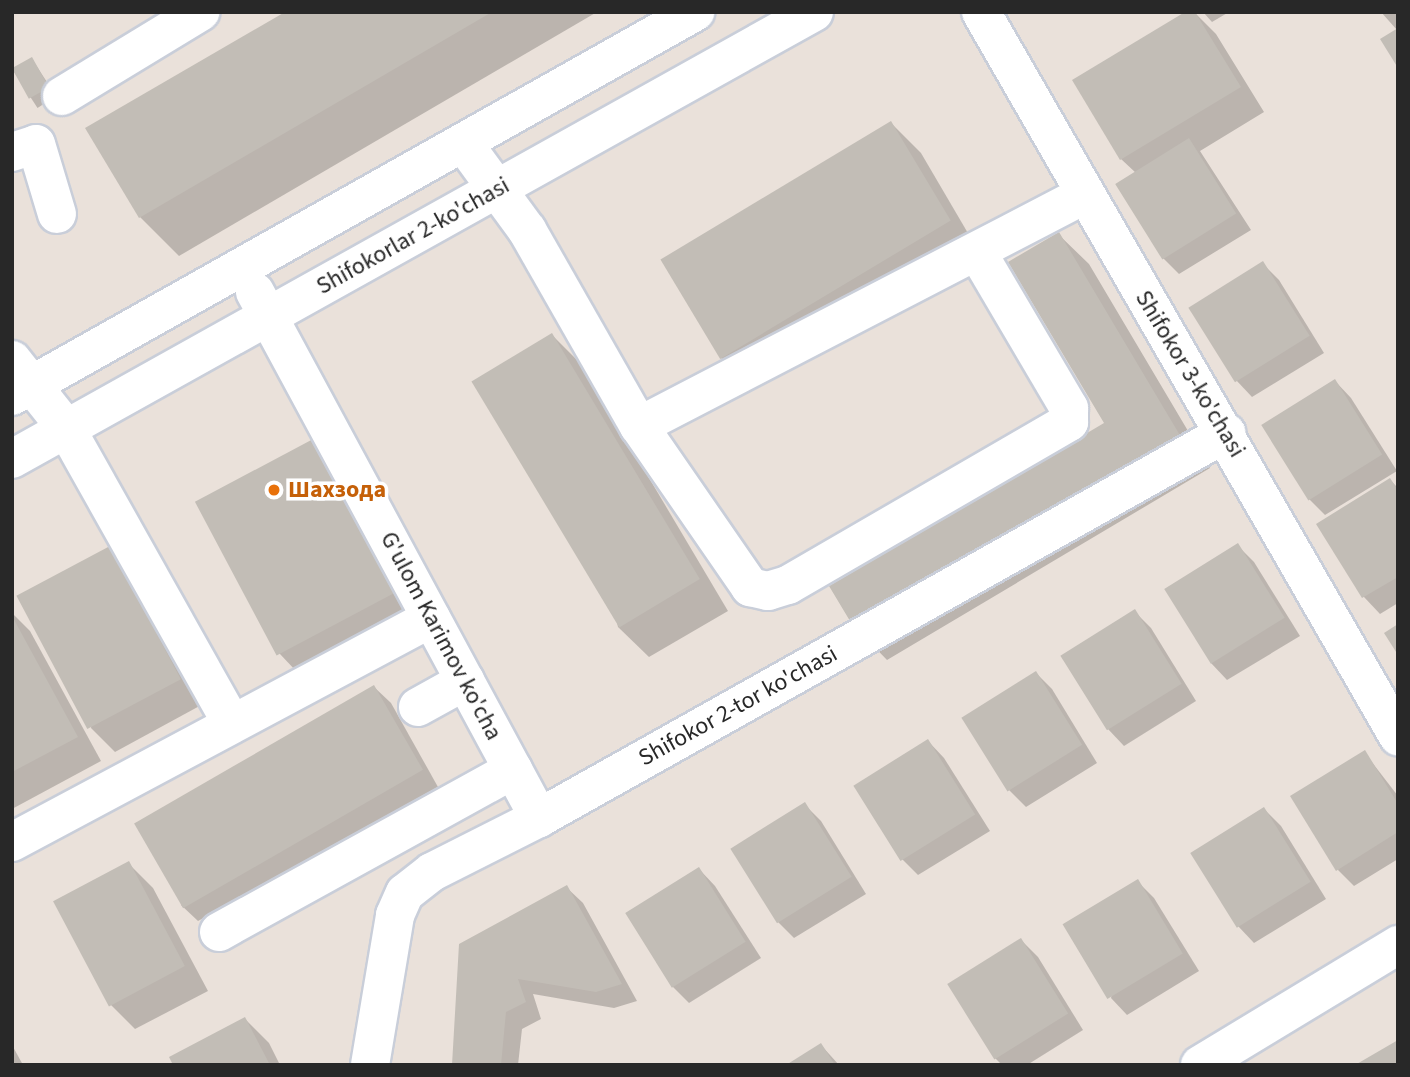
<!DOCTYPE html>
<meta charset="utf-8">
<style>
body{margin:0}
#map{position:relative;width:1410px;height:1077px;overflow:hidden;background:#eae1da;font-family:"Source Sans 3",sans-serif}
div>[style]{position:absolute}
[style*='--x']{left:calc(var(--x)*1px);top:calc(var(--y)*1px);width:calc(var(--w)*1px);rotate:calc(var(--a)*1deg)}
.shadow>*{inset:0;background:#0003;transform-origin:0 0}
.building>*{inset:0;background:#c2bdb6;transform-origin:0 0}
.roads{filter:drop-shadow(2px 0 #c9ced9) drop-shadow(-2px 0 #c9ced9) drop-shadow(0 2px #c9ced9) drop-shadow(0 -2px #c9ced9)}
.minor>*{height:38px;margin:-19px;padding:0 19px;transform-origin:19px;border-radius:19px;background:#fff}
.dots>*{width:19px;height:19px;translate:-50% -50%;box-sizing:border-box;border:4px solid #fff;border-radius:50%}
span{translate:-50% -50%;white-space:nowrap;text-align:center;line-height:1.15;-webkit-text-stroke:7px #fff;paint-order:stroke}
.street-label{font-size:24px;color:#282828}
.food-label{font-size:24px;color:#c56008;font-weight:700}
.left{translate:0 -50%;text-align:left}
.frame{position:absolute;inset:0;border:14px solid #282828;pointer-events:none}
</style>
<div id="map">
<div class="shadow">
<i style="clip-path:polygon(288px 12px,597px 12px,179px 256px,140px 217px)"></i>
<i style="clip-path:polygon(1194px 12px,1216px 34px,1264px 112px,1200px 151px,1251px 230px,1179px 274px,1162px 257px,1136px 173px,1121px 159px)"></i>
<i style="clip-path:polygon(1203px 12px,1229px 12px,1212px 22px)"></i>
<i style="clip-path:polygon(1381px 12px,1398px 12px,1398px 65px,1397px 30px)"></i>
<i style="left:32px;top:59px;width:44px;height:22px;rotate:57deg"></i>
<i style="clip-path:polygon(891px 123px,921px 153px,979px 252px,750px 387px,720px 357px)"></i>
<i style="clip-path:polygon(1058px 234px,1089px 264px,1210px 468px,887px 660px,857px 629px,1106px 423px)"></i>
<i style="clip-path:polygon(1262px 263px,1279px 280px,1324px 353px,1252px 397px,1236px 380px,1190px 308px)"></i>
<i style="clip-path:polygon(552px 335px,582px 365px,728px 611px,649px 657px,618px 627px)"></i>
<i style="clip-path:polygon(1335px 381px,1351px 398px,1397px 471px,1325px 515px,1309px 499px)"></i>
<i style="clip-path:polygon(314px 440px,413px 608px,296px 671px,280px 654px,198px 503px)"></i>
<i style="clip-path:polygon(1390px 480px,1398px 488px,1398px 603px,1380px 614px,1364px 597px,1318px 524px)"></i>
<i style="clip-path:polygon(1238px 546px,1254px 562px,1300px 636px,1227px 680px,1211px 663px)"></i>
<i style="clip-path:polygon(110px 548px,134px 572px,205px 703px,115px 752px,91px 728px)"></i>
<i style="clip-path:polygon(1135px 612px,1151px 628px,1196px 701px,1124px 746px,1108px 729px,1062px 656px)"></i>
<i style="clip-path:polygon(12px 613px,30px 631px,101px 761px,12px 809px)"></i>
<i style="clip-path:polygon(1036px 673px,1052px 689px,1097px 763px,1026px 807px,1009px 790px)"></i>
<i style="clip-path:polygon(374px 687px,391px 703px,438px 787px,198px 921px,181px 905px)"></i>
<i style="clip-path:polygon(928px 741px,944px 758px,990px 831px,918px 875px,902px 859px)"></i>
<i style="clip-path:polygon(1364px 752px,1398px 796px,1398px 859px,1354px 886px,1338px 870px)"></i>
<i style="clip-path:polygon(804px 804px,821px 821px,866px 894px,794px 938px,778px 922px)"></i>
<i style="clip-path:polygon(1264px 809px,1281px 826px,1326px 899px,1254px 943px,1238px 926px,1192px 854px)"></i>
<i style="clip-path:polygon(129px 864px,153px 888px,208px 991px,135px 1029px,111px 1005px)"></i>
<i style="clip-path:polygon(699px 869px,715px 886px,761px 958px,689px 1003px,672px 986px,627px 913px)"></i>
<i style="clip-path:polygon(1137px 881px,1154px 898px,1199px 971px,1127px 1015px,1111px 998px)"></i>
<i style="clip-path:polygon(566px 887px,583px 903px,637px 1001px,614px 1008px,533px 994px,541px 1019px,522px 1029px,518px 1065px,454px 1065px)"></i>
<i style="clip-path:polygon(1021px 940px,1038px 957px,1083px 1030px,1027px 1065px,1002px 1065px,995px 1058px)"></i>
<i style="clip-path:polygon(245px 1019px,269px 1043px,280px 1065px,175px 1065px)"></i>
<i style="clip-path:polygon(12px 1045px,23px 1065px,12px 1065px)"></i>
<i style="clip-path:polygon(821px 1045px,839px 1065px,790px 1065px)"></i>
</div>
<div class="building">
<i style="clip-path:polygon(285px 12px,492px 12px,139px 218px,85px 128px)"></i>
<i style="clip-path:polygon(1185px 12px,1195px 12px,1241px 87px,1120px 160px,1072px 80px)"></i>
<i style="clip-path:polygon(1398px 28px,1398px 68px,1380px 39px)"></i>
<i style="left:32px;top:57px;width:35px;height:23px;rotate:61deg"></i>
<i style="left:891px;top:121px;width:116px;height:269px;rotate:59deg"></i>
<i style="left:1189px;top:138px;width:89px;height:87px;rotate:58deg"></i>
<i style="clip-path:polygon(1059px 232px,1181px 437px,856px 631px,829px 586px,1104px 423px,1008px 262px)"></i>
<i style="left:1263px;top:261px;width:88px;height:88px;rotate:58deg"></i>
<i style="left:552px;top:333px;width:287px;height:94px;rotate:59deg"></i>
<i style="left:1335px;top:379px;width:89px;height:87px;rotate:58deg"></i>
<i style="left:315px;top:438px;width:174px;height:136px;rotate:62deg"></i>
<i style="clip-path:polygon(1390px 478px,1398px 490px,1398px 577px,1362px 598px,1316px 524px)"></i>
<i style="left:1238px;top:543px;width:88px;height:87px;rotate:58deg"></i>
<i style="left:110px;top:546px;width:151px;height:106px;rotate:62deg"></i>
<i style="left:1135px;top:609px;width:88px;height:88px;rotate:58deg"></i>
<i style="clip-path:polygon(12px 616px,78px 737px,12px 772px)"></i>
<i style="clip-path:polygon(1398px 624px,1398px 655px,1384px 633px)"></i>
<i style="left:1036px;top:671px;width:87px;height:88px;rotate:58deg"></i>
<i style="left:374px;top:685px;width:98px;height:277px;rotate:60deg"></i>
<i style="left:928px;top:739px;width:89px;height:88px;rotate:58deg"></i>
<i style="clip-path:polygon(1365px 750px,1398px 804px,1398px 832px,1336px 871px,1290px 796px)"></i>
<i style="left:805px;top:802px;width:88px;height:88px;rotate:58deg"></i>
<i style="left:1264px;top:807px;width:88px;height:87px;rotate:58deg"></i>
<i style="left:129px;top:861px;width:119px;height:86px;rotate:62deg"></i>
<i style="left:699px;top:867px;width:88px;height:87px;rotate:58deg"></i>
<i style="left:1138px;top:879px;width:87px;height:88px;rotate:59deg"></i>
<i style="clip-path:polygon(567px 885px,622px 984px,596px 992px,518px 979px,526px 1002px,506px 1012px,501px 1065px,452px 1065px,459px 944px)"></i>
<i style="left:1021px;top:938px;width:89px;height:87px;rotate:58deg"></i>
<i style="clip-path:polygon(245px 1017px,270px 1065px,173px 1065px,169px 1057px)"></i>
<i style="clip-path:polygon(1398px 1040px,1398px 1065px,1355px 1065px)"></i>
<i style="clip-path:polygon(821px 1043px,835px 1065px,786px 1065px)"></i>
</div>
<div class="roads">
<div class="minor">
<i style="--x:981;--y:12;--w:836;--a:60.06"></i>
<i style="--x:62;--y:96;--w:162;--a:-31.3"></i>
<i style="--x:464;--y:144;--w:107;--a:53.8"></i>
<i style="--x:527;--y:230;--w:226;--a:60.3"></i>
<i style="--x:639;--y:426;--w:196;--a:55.4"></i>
<i style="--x:750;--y:587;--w:18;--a:13"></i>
<i style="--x:768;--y:591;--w:21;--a:-17"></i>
<i style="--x:788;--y:585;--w:325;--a:-30.1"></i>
<i style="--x:1069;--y:422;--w:14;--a:-90"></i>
<i style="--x:1069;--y:408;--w:181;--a:-120.5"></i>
<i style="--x:12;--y:152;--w:25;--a:-18"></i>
<i style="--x:36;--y:144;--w:73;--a:73.3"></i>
<i style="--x:255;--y:292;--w:598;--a:61.63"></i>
<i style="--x:12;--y:360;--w:87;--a:51.5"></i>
<i style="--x:66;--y:428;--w:339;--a:60.7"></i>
<i style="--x:12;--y:396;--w:784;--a:-29.35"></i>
<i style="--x:639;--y:426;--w:501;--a:-27.43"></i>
<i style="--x:12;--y:459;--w:918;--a:-29.13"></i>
<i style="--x:418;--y:707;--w:54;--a:-29"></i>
<i style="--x:12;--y:842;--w:475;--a:-28.1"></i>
<i style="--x:219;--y:932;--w:336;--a:-28.9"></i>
<i style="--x:370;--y:1065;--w:152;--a:-80.5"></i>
<i style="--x:395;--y:915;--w:24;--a:-66"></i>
<i style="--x:405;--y:893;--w:34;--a:-38"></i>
<i style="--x:432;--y:872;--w:120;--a:-26.8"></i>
<i style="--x:539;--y:818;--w:788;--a:-29.27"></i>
<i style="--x:1200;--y:1065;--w:232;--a:-31.2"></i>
</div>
</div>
<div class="dots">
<i style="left:274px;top:490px;background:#e8710a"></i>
</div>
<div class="street-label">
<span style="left:413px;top:236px;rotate:-29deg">Shifokorlar 2-ko'chasi</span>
<span style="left:1190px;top:374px;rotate:59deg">Shifokor 3-ko'chasi</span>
<span style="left:441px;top:636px;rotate:62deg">G'ulom Karimov ko'cha</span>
<span style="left:738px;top:706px;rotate:-29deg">Shifokor 2-tor ko'chasi</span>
</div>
<div class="food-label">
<span class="left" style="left:288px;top:490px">Шахзода</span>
</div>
<div class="frame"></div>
</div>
